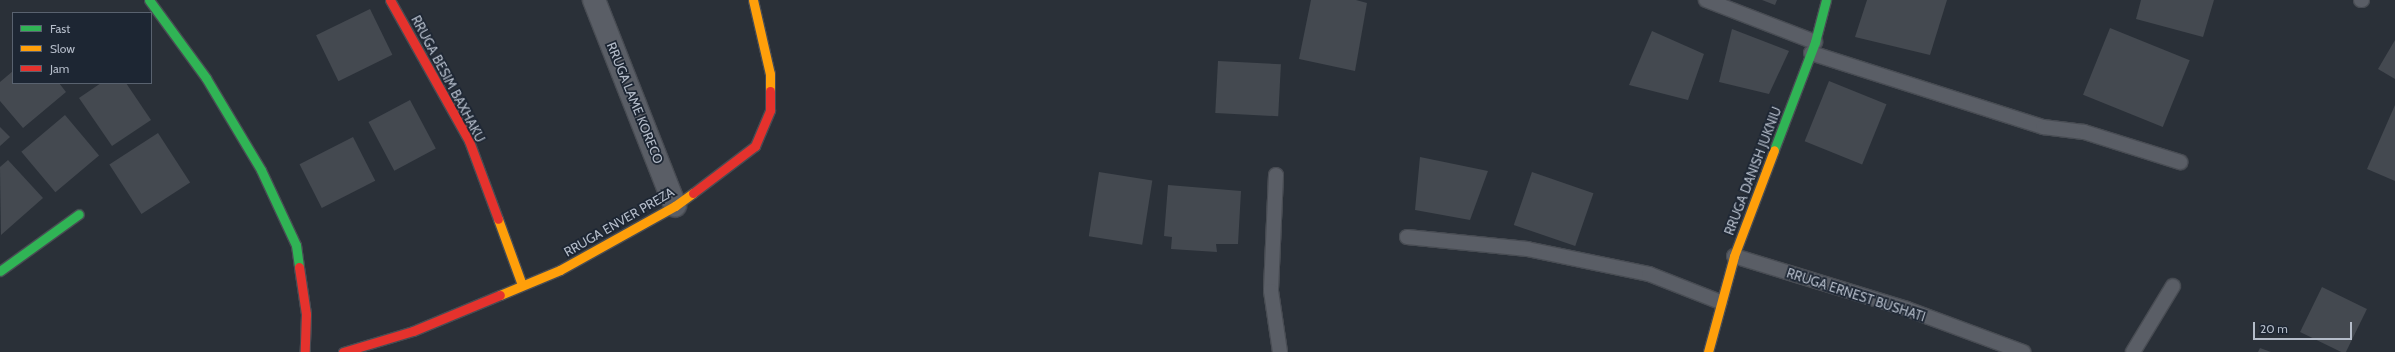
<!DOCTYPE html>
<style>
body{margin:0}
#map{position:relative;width:2395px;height:352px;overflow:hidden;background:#2a3038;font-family:Cabin,sans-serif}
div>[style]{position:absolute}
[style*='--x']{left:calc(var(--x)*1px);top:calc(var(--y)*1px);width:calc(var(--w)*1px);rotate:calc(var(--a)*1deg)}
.building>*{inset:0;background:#444950;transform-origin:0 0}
.roads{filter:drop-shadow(1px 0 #484c53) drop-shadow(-1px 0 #484c53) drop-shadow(0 1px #484c53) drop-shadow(0 -1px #484c53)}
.lane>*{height:14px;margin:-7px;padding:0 7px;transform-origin:7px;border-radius:7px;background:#5a5e66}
.street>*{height:22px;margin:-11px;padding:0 11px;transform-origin:11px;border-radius:11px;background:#5a5e66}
.fast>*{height:9px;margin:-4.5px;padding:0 4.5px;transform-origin:4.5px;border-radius:4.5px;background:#30b455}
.slow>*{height:9px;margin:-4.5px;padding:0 4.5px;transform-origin:4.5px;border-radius:4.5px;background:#ff9f0a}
.jam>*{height:9px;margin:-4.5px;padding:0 4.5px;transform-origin:4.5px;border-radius:4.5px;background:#e5322d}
span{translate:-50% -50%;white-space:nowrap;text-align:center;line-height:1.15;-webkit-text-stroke:3.5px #1d2633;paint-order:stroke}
.street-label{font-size:13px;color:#b4bcc9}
.legend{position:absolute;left:12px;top:12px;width:140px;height:72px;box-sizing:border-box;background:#1d2633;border:1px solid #59626f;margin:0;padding:5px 7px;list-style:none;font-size:12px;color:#b4bcc9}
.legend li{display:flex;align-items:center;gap:8px;height:20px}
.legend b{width:20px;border:1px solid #59626f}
.scale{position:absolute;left:2253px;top:322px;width:99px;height:18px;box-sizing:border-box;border:2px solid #b4bcc9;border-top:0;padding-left:5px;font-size:12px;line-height:14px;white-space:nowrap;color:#b4bcc9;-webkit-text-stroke:3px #1d2633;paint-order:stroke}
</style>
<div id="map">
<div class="building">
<i style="clip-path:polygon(1311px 0,1356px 0,1367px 3px,1355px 71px,1299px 59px)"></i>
<i style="clip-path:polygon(1762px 0,1777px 0,1775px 5px)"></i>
<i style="clip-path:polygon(1867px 0,1947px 0,1930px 55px,1855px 37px)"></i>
<i style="clip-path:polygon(2141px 0,2214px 0,2203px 37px,2136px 19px)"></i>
<i style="left:370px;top:9px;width:51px;height:60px;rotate:64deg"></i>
<i style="left:2110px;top:28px;width:86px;height:72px;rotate:22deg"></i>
<i style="clip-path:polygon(1732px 29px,1789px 51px,1769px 94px,1719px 82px)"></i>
<i style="clip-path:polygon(1652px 31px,1704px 54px,1688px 100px,1629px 85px)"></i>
<i style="clip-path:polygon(2395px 40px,2395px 79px,2378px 69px)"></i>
<i style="left:1218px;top:61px;width:63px;height:52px;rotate:3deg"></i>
<i style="clip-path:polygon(13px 71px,13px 83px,59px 83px,66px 92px,23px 128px,0 101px,0 82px)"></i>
<i style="left:1829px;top:81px;width:62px;height:65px;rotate:22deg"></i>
<i style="clip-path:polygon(101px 83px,126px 83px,151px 120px,112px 146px,79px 98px)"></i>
<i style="left:410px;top:100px;width:55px;height:47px;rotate:62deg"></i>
<i style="clip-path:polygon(2395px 105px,2395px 181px,2367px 169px)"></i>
<i style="left:65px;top:115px;width:53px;height:57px;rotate:50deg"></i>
<i style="clip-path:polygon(0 127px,10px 137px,0 146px)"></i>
<i style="left:158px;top:133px;width:59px;height:58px;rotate:57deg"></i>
<i style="left:353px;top:137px;width:49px;height:60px;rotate:63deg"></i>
<i style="clip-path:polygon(1420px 157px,1488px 171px,1470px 220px,1415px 210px)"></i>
<i style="clip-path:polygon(8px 160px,43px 198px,1px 235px,0 167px)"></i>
<i style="left:1099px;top:172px;width:54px;height:65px;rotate:9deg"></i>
<i style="left:1532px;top:172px;width:65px;height:56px;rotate:19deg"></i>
<i style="clip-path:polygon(1168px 185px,1241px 191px,1238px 244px,1216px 244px,1217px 252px,1171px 249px,1172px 237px,1164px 236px)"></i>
<i style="left:2322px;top:287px;width:50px;height:50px;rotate:26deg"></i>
<i style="clip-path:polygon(2260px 348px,2271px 352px,2258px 352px)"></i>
</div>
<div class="roads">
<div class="lane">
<i style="--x:1706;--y:0;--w:117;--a:21.1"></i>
<i style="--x:2361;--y:0;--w:1;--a:0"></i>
<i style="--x:1811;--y:53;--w:244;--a:17.7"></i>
<i style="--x:2043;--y:127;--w:41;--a:7"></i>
<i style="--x:2084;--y:132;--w:101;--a:17.4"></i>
<i style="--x:1276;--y:175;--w:116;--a:92.5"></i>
<i style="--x:1271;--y:291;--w:62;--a:81.6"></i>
<i style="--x:1407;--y:237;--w:121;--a:5.7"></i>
<i style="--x:1527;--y:249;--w:125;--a:11.6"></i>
<i style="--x:1649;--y:274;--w:76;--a:21.5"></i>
<i style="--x:1734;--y:256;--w:181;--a:17"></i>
<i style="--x:1907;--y:309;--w:124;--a:20.3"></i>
<i style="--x:2133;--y:352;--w:77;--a:-58.8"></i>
</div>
<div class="street">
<i style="--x:594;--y:0;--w:221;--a:68.5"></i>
</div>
<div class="fast">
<i style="--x:149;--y:0;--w:97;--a:53.8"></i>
<i style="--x:206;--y:78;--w:107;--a:59.1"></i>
<i style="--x:261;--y:170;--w:83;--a:65"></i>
<i style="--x:296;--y:245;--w:22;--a:82"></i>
<i style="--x:1774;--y:150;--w:116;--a:-69.2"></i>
<i style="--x:1815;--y:42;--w:43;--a:-75.3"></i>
<i style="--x:0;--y:271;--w:97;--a:-35.8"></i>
</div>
<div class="slow">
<i style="--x:753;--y:0;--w:76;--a:77.1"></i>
<i style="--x:770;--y:74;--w:17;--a:90"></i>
<i style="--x:498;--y:219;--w:70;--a:70"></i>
<i style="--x:500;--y:295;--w:65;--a:-22.6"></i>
<i style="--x:560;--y:270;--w:132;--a:-29.1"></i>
<i style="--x:675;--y:206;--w:22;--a:-36"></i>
<i style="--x:1708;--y:352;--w:99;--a:-74.8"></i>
<i style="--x:1734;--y:256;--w:113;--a:-69.3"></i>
</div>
<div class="jam">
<i style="--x:390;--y:0;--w:162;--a:60.7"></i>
<i style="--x:469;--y:141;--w:83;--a:69.6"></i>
<i style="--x:693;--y:193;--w:78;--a:-37.2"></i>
<i style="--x:755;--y:146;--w:39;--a:-67"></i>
<i style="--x:770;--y:110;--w:19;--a:-90"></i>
<i style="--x:299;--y:267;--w:48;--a:81.5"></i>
<i style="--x:306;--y:314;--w:38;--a:92"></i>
<i style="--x:343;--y:352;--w:73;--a:-16.7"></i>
<i style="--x:413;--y:331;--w:94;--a:-22.5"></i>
</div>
</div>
<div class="street-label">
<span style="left:448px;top:79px;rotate:62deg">RRUGA BESIM BAXHAKU</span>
<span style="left:635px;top:103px;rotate:68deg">RRUGA LAME KORECO</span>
<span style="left:1753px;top:171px;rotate:-69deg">RRUGA DANISH JUKNIU</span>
<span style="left:619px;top:222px;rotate:-30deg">RRUGA ENVER PREZA</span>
<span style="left:1856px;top:295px;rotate:18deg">RRUGA ERNEST BUSHATI</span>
</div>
<ul class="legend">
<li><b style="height:5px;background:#30b455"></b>Fast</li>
<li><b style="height:5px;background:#ff9f0a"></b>Slow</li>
<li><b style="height:5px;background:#e5322d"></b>Jam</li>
</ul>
<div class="scale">20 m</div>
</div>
